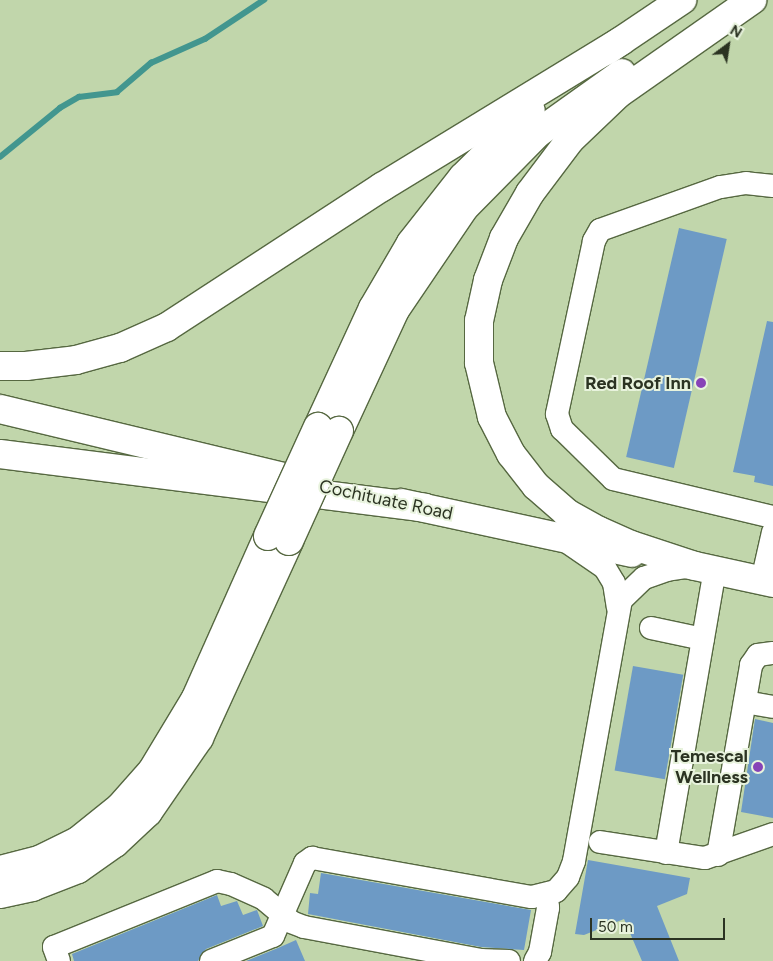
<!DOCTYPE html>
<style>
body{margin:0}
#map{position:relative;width:773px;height:961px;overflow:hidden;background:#c1d6ab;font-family:Figtree,sans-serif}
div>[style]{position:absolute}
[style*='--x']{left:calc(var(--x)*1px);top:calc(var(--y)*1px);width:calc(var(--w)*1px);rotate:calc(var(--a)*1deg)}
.stream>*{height:5.5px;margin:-2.75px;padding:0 2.75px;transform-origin:2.75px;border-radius:2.75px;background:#42968f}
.building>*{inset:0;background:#6d9ac5;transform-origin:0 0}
.roads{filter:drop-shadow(1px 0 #566841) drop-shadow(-1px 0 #566841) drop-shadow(0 1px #566841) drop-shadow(0 -1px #566841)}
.minor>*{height:22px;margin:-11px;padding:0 11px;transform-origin:11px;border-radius:11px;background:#fff}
.major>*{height:28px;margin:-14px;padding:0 14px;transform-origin:14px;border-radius:14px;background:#fff}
.highway>*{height:28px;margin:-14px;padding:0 14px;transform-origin:14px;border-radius:14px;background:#fff}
.bridges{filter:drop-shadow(1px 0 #566841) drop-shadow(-1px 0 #566841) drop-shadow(0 1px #566841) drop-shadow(0 -1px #566841)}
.highway-bridge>*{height:28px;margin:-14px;padding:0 14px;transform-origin:14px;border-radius:14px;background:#fff}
.dots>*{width:14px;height:14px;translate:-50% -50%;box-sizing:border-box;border:2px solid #e8f3dd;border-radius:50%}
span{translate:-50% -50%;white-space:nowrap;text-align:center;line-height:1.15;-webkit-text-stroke:4px #e8f3dd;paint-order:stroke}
.poi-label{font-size:18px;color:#2b3322;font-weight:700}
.right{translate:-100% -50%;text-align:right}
.street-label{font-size:18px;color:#2b3322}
.north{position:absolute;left:703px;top:20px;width:50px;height:50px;-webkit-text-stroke:4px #e8f3dd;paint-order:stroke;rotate:31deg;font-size:14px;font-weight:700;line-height:20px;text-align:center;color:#2b3322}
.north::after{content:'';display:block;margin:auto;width:18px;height:22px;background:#2b3322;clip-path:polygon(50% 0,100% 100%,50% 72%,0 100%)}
.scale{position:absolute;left:590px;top:918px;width:135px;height:22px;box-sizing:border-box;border:2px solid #2b3322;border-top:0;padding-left:6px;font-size:15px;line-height:18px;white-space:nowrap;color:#2b3322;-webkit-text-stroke:4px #e8f3dd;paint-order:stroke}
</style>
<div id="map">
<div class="stream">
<i style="--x:0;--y:157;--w:77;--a:-39.2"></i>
<i style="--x:60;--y:108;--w:22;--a:-30"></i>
<i style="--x:79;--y:97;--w:38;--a:-7"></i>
<i style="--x:117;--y:92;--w:45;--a:-40.5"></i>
<i style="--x:151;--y:63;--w:59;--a:-24"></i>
<i style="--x:205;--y:39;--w:71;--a:-33.5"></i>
</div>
<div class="building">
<i style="left:679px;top:228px;width:49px;height:235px;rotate:13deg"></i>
<i style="clip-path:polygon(767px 321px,773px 322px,773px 486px,754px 482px,755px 476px,733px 472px)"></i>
<i style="left:633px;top:666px;width:51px;height:106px;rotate:10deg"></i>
<i style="clip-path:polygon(755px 719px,773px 723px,773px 818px,741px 812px)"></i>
<i style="clip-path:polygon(588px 860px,690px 878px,687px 894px,657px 906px,679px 961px,642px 961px,624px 919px,584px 935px,575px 934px)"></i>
<i style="clip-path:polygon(321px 873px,531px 910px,524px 950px,481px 947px,308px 914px,310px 893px,318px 894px)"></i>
<i style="clip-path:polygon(217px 895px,221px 906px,237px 901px,243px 915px,257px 910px,263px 926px,206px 949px,198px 961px,74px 961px,72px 954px)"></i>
<i style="clip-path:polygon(296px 940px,305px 961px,246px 961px,278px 948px)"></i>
</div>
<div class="roads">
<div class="minor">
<i style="--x:773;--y:186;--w:27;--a:-174"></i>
<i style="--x:746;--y:183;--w:26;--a:171"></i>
<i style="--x:720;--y:187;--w:127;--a:160.3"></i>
<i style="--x:600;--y:230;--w:13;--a:119"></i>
<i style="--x:594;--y:241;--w:177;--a:102.1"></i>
<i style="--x:557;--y:414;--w:16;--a:72"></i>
<i style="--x:562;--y:429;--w:71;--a:44.4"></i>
<i style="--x:613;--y:479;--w:164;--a:13.4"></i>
<i style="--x:567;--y:542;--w:46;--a:34.4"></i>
<i style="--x:605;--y:568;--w:17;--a:59"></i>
<i style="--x:614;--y:583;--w:24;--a:81"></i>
<i style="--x:762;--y:581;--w:50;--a:-77.3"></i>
<i style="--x:651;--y:628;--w:53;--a:11.9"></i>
<i style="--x:745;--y:702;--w:28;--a:10"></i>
<i style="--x:600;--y:842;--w:106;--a:8.7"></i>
<i style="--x:705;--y:858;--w:72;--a:-19.4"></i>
<i style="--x:666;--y:853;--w:287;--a:-80.2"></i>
<i style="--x:718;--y:855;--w:193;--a:-80.1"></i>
<i style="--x:751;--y:665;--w:12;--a:-55"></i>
<i style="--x:758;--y:655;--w:15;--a:-8"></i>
<i style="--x:59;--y:961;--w:15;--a:-110"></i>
<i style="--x:54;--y:947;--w:176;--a:-22"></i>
<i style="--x:217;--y:881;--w:14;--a:12"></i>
<i style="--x:231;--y:884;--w:36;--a:24"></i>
<i style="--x:264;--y:899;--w:35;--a:40"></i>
<i style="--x:291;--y:922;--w:14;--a:21"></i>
<i style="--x:304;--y:927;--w:179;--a:10.6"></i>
<i style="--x:480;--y:960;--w:29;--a:2"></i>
<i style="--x:211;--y:961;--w:67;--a:-22"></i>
<i style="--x:273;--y:936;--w:80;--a:-66.3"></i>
<i style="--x:305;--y:863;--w:9;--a:-36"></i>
<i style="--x:312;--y:858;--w:223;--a:10.1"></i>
<i style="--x:532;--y:897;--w:25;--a:-14"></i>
<i style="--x:556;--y:891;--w:18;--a:-49"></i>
<i style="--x:568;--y:877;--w:17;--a:-69"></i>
<i style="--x:574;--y:861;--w:265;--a:-79.8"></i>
<i style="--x:621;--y:600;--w:32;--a:-44"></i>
<i style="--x:644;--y:578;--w:24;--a:-19"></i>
<i style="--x:667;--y:570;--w:25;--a:-9"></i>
<i style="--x:535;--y:961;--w:10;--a:-61"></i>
<i style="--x:540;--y:952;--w:45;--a:-79.7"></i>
<i style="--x:548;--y:908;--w:12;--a:-95"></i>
</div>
<div class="major">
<i style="--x:0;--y:409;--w:321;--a:13.5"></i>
<i style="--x:401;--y:503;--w:236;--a:12.2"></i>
<i style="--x:672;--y:561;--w:103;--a:12.3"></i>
</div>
<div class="highway">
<i style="--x:606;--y:51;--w:92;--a:-33.9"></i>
<i style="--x:0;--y:366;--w:26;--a:0"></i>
<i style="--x:26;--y:366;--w:50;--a:-6.8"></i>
<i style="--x:76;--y:360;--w:46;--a:-15.3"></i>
<i style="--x:120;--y:348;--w:51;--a:-24.1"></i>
<i style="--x:167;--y:327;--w:257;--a:-33.1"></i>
<i style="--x:382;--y:187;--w:280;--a:-31.4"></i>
<i style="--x:318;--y:427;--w:131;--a:-65.2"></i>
<i style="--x:373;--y:308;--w:75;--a:-59.7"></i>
<i style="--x:411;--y:243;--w:84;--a:-51.8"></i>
<i style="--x:463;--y:177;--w:95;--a:-44.6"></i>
<i style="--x:339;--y:431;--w:133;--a:-65.2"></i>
<i style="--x:395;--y:310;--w:123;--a:-55.9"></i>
<i style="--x:464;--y:208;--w:105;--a:-45.4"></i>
<i style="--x:538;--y:133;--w:103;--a:-35.5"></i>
<i style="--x:0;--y:454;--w:428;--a:7.2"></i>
<i style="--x:695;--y:566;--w:67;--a:-161.8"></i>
<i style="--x:631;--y:545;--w:35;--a:-156"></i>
<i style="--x:599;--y:531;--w:37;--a:-151"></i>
<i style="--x:567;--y:513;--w:41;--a:-138.9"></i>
<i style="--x:536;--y:486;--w:41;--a:-128"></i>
<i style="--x:511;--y:454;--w:42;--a:-117.2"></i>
<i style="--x:492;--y:417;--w:56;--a:-103.5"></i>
<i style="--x:479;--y:363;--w:42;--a:-90"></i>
<i style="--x:479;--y:321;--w:42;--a:-77.6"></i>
<i style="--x:488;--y:280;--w:45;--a:-69.1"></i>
<i style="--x:504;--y:238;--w:52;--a:-60"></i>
<i style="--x:530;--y:193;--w:66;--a:-53"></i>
<i style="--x:570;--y:140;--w:66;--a:-43.8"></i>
<i style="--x:618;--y:94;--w:164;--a:-35"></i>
<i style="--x:0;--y:870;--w:40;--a:-14.4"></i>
<i style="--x:39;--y:860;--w:43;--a:-26"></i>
<i style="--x:78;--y:841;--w:54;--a:-39"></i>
<i style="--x:120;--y:807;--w:48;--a:-48.4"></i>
<i style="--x:152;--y:771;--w:85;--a:-58.9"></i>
<i style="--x:196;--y:698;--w:177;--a:-66"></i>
<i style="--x:0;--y:894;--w:33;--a:-12"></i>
<i style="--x:32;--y:887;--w:49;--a:-21.4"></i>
<i style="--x:78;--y:869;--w:45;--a:-35.1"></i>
<i style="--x:115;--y:843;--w:45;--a:-43.2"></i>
<i style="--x:148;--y:812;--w:90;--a:-55.4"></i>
<i style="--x:199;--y:738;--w:217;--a:-65.4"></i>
</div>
</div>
<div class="bridges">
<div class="highway-bridge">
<i style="--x:268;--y:536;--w:120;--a:-65.4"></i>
<i style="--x:289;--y:541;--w:121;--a:-65.6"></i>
</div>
</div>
<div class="dots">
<i style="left:701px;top:383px;background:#8743b7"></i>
<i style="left:758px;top:767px;background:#8743b7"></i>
</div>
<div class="poi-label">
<span class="right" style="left:691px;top:383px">Red Roof Inn</span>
<span class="right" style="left:748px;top:767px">Temescal<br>Wellness</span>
</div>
<div class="street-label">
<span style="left:386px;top:500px;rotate:12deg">Cochituate Road</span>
</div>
<div class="north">N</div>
<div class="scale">50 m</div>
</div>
